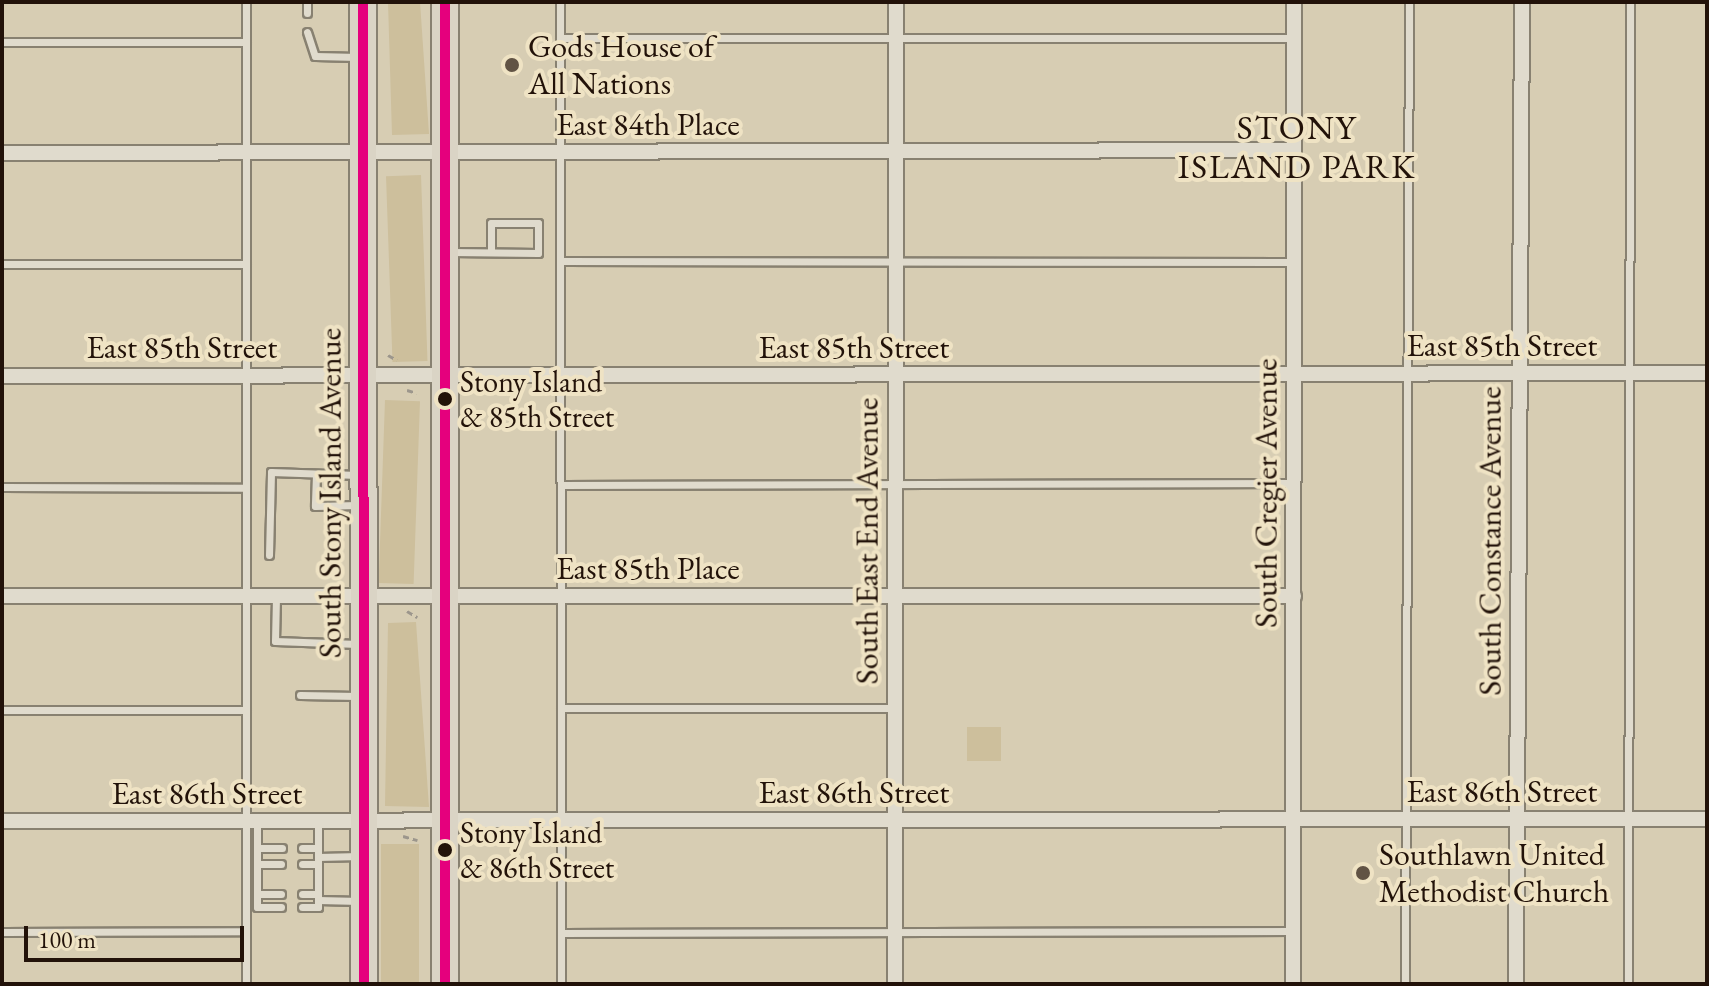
<!DOCTYPE html>
<style>
body{margin:0}
#map{position:relative;width:1709px;height:986px;overflow:hidden;background:#d7cdb3;font-family:"EB Garamond",serif}
div>[style]{position:absolute}
[style*='--x']{left:calc(var(--x)*1px);top:calc(var(--y)*1px);width:calc(var(--w)*1px);rotate:calc(var(--a)*1deg)}
.green>*{inset:0;background:#cdbf9c;transform-origin:0 0}
.path>*{height:3px;margin-top:-1.5px;transform-origin:0;background:repeating-linear-gradient(90deg,#9c968c 0 6px,transparent 0 10px)}
.roads{filter:drop-shadow(2px 0 #888171) drop-shadow(-2px 0 #888171) drop-shadow(0 2px #888171) drop-shadow(0 -2px #888171)}
.lane>*{height:7px;margin:-3.5px;padding:0 3.5px;transform-origin:3.5px;border-radius:3.5px;background:#e0dbcd}
.street>*{height:14px;margin:-7px;padding:0 7px;transform-origin:7px;border-radius:7px;background:#e0dbcd}
.highway>*{height:26px;margin:-13px;padding:0 13px;transform-origin:13px;border-radius:13px;background:#dad4c5}
.bus-1>*{height:10px;margin:-5px;padding:0 5px;transform-origin:5px;border-radius:5px;background:#e5007d}
.dots>*{width:22px;height:22px;translate:-50% -50%;box-sizing:border-box;border:4px solid #efe3c4;border-radius:50%}
span{translate:-50% -50%;white-space:nowrap;text-align:center;line-height:1.15;-webkit-text-stroke:8px #efe3c4;paint-order:stroke}
.bus-label{font-size:30px;color:#221209}
.left{translate:0 -50%;text-align:left}
.poi-label{font-size:32px;color:#221209}
.street-label{font-size:32px;color:#221209}
.neighbourhood-label{font-size:34px;color:#221209;letter-spacing:2px}
.frame{position:absolute;inset:0;border:4px solid #221209;pointer-events:none}
.scale{position:absolute;left:24px;top:926px;width:220px;height:36px;box-sizing:border-box;border:4px solid #221209;border-top:0;padding-left:10px;font-size:24px;line-height:28px;white-space:nowrap;color:#221209;-webkit-text-stroke:6px #efe3c4;paint-order:stroke}
</style>
<div id="map">
<div class="green">
<i style="clip-path:polygon(388px 2px,420px 2px,429px 134px,392px 135px)"></i>
<i style="left:421px;top:175px;width:186px;height:35px;rotate:88deg"></i>
<i style="left:385px;top:400px;width:35px;height:183px;rotate:2deg"></i>
<i style="clip-path:polygon(416px 622px,429px 807px,385px 806px,388px 623px)"></i>
<i style="left:967px;top:727px;width:34px;height:34px"></i>
<i style="left:381px;top:844px;width:38px;height:140px"></i>
</div>
<div class="path">
<i style="--x:388;--y:355;--w:10;--a:29"></i>
<i style="--x:407;--y:390;--w:10;--a:17"></i>
<i style="--x:407;--y:611;--w:12;--a:31"></i>
<i style="--x:403;--y:836;--w:15;--a:16"></i>
</div>
<div class="roads">
<div class="lane">
<i style="--x:246;--y:2;--w:982;--a:90"></i>
<i style="--x:560;--y:2;--w:982;--a:89.94"></i>
<i style="--x:307;--y:13;--w:11;--a:-90"></i>
<i style="--x:307;--y:32;--w:25;--a:72"></i>
<i style="--x:315;--y:56;--w:43;--a:1.3"></i>
<i style="--x:560;--y:38;--w:734;--a:0"></i>
<i style="--x:2;--y:42;--w:244;--a:0"></i>
<i style="--x:451;--y:252;--w:87;--a:0.7"></i>
<i style="--x:538;--y:253;--w:30;--a:-90"></i>
<i style="--x:538;--y:223;--w:47;--a:180"></i>
<i style="--x:491;--y:223;--w:29;--a:90"></i>
<i style="--x:560;--y:261;--w:734;--a:0.08"></i>
<i style="--x:2;--y:264;--w:244;--a:0"></i>
<i style="--x:316;--y:474;--w:32;--a:92"></i>
<i style="--x:315;--y:506;--w:43;--a:-1.3"></i>
<i style="--x:561;--y:485;--w:733;--a:-0.16"></i>
<i style="--x:2;--y:487;--w:244;--a:0.2"></i>
<i style="--x:269;--y:555;--w:83;--a:-88.6"></i>
<i style="--x:271;--y:472;--w:87;--a:2"></i>
<i style="--x:276;--y:597;--w:44;--a:91.3"></i>
<i style="--x:275;--y:641;--w:83;--a:2.1"></i>
<i style="--x:300;--y:695;--w:57;--a:1"></i>
<i style="--x:561;--y:708;--w:334;--a:0"></i>
<i style="--x:2;--y:710;--w:244;--a:0"></i>
<i style="--x:257;--y:821;--w:86;--a:90"></i>
<i style="--x:257;--y:907;--w:24;--a:0"></i>
<i style="--x:318;--y:821;--w:27;--a:90"></i>
<i style="--x:257;--y:848;--w:25;--a:0"></i>
<i style="--x:318;--y:857;--w:42;--a:-1.4"></i>
<i style="--x:257;--y:864;--w:24;--a:0"></i>
<i style="--x:302;--y:864;--w:16;--a:0"></i>
<i style="--x:257;--y:894;--w:24;--a:0"></i>
<i style="--x:302;--y:894;--w:16;--a:0"></i>
<i style="--x:318;--y:900;--w:42;--a:1.4"></i>
<i style="--x:302;--y:907;--w:16;--a:0"></i>
<i style="--x:318;--y:907;--w:59;--a:-90"></i>
<i style="--x:318;--y:848;--w:16;--a:180"></i>
<i style="--x:2;--y:932;--w:244;--a:-0.2"></i>
<i style="--x:561;--y:933;--w:732;--a:-0.16"></i>
<i style="--x:1405;--y:984;--w:982;--a:-89.77"></i>
<i style="--x:1628;--y:984;--w:982;--a:-89.88"></i>
</div>
<div class="street">
<i style="--x:2;--y:153;--w:1292;--a:-0.13"></i>
<i style="--x:2;--y:376;--w:1705;--a:-0.1"></i>
<i style="--x:2;--y:596;--w:1292;--a:0"></i>
<i style="--x:2;--y:821;--w:1705;--a:-0.07"></i>
<i style="--x:895;--y:984;--w:982;--a:-89.94"></i>
<i style="--x:1293;--y:984;--w:982;--a:-89.94"></i>
<i style="--x:1516;--y:984;--w:982;--a:-89.65"></i>
</div>
<div class="highway">
<i style="--x:363;--y:2;--w:982;--a:89.94"></i>
<i style="--x:445;--y:2;--w:982;--a:90"></i>
</div>
</div>
<div class="bus-1">
<i style="--x:363;--y:2;--w:982;--a:89.94"></i>
<i style="--x:445;--y:2;--w:982;--a:90"></i>
</div>
<div class="dots">
<i style="left:512px;top:65px;background:#615344"></i>
<i style="left:445px;top:399px;background:#221209"></i>
<i style="left:445px;top:850px;background:#221209"></i>
<i style="left:1363px;top:873px;background:#615344"></i>
</div>
<div class="bus-label">
<span class="left" style="left:460px;top:399px">Stony Island<br>&amp; 85th Street</span>
<span class="left" style="left:460px;top:850px">Stony Island<br>&amp; 86th Street</span>
</div>
<div class="poi-label">
<span class="left" style="left:528px;top:65px">Gods House of<br>All Nations</span>
<span class="left" style="left:1379px;top:873px">Southlawn United<br>Methodist Church</span>
</div>
<div class="street-label">
<span style="left:648px;top:124px">East 84th Place</span>
<span style="left:1502px;top:345px">East 85th Street</span>
<span style="left:182px;top:347px">East 85th Street</span>
<span style="left:854px;top:347px">East 85th Street</span>
<span style="left:330px;top:493px;rotate:-90deg">South Stony Island Avenue</span>
<span style="left:1266px;top:493px;rotate:-90deg">South Cregier Avenue</span>
<span style="left:867px;top:541px;rotate:-90deg">South East End Avenue</span>
<span style="left:1490px;top:541px;rotate:-90deg">South Constance Avenue</span>
<span style="left:648px;top:568px">East 85th Place</span>
<span style="left:1502px;top:791px">East 86th Street</span>
<span style="left:854px;top:792px">East 86th Street</span>
<span style="left:207px;top:793px">East 86th Street</span>
</div>
<div class="neighbourhood-label">
<span style="left:1297px;top:147px">STONY<br>ISLAND PARK</span>
</div>
<div class="frame"></div>
<div class="scale">100 m</div>
</div>
